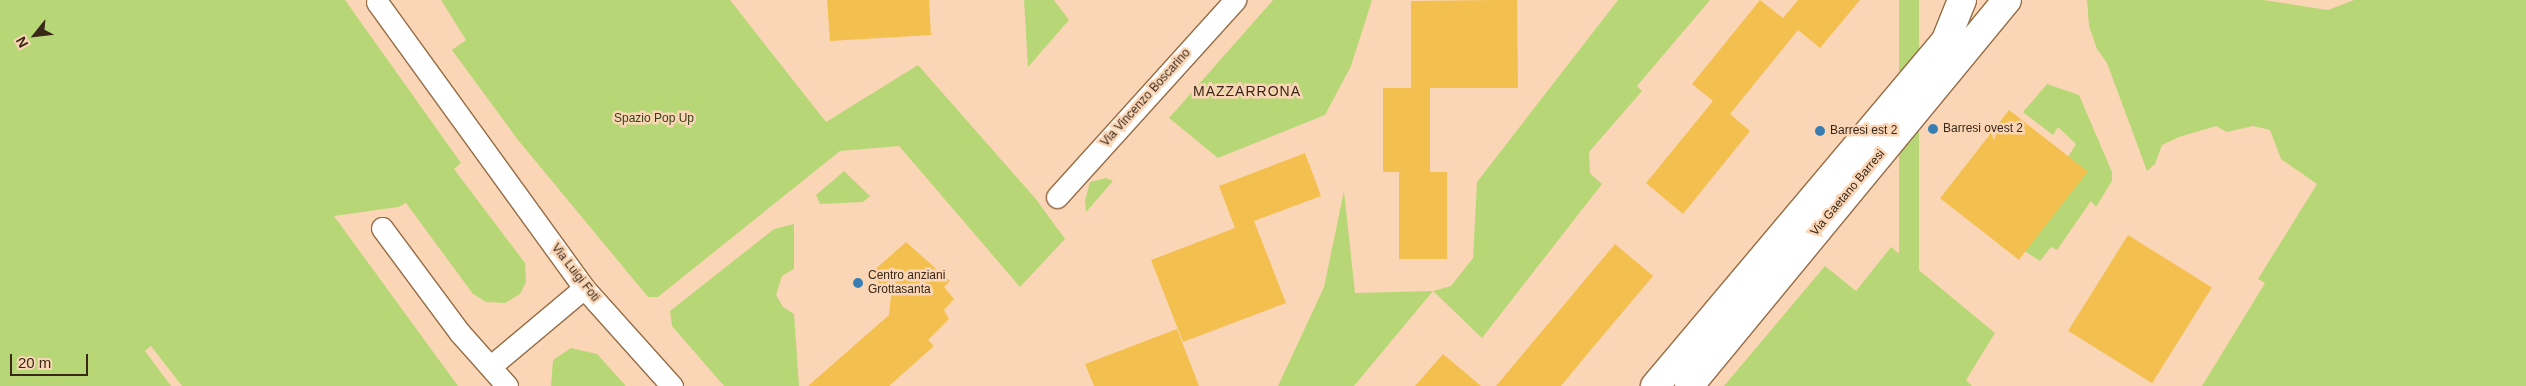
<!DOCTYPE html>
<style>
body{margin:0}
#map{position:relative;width:2526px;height:386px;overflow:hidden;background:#fbd6b6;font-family:Arial,sans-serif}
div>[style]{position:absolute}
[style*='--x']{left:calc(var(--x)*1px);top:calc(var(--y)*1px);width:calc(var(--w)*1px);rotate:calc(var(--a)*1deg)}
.green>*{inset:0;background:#b7d777;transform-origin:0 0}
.building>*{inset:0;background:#f3c050;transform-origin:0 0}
.roads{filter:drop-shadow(1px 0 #956d46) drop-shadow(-1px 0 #956d46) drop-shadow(0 1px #956d46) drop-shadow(0 -1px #956d46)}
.minor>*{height:21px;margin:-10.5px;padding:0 10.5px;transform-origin:10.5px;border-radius:10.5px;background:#fff}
.tertiary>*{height:28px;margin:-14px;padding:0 14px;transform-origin:14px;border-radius:14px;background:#fff}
.dots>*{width:14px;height:14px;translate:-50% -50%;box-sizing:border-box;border:2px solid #fbd6b6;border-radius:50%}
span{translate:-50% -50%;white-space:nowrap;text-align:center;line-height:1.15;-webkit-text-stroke:5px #fbd6b6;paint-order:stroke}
.street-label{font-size:12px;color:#392818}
.park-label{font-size:12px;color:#344116}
.poi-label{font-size:12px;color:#392818}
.left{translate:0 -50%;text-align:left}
.neighbourhood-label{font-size:14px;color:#392818;letter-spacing:1px}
.north{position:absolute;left:10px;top:10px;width:50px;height:50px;-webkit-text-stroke:4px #fbd6b6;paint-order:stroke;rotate:241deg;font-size:14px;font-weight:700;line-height:20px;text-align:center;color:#392818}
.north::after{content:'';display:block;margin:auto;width:18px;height:22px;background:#392818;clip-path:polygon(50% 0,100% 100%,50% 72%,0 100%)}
.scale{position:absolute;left:10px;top:354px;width:78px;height:22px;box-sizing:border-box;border:2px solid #392818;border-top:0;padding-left:6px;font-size:15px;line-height:18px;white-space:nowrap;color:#392818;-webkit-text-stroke:4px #fbd6b6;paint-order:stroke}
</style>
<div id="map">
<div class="green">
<i style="clip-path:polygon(0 0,345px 0,461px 163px,454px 169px,525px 263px,526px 282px,520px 294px,505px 303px,486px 302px,473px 294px,406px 203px,398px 207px,334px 216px,458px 386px,182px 386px,151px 346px,145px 351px,171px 386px,0 386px)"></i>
<i style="clip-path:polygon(441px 0,730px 0,826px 122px,918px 65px,1035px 198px,1065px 239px,1020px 287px,899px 146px,840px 151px,658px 297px,648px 297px,518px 140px,452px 50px,466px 40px)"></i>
<i style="clip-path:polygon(1024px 0,1054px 0,1069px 20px,1028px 67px)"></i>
<i style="clip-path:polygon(1273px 0,1372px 0,1351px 66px,1325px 115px,1218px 158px,1169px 118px)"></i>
<i style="clip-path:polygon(1618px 0,1710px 0,1637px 86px,1642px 91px,1589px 152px,1590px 173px,1602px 184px,1482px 338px,1433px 291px,1354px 386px,1278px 386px,1324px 287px,1344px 191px,1355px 293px,1433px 291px,1451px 286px,1473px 258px,1477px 182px)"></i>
<i style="left:1899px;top:0;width:20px;height:300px"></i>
<i style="clip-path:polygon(2087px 0,2263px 0,2328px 10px,2354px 0,2526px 0,2526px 386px,2202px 386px,2265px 283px,2258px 279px,2317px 184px,2281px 159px,2270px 130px,2253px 126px,2227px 132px,2216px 126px,2179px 137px,2162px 145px,2155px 164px,2147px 171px,2107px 63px,2097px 49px,2089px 26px)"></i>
<i style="clip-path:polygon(2047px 84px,2079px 95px,2112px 172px,2112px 181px,2096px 207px,2091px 201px,2057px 250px,2051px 247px,2040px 261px,2023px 250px,2087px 172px,2068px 157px,2076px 144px,2058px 127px,2053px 135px,2023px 112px)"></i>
<i style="clip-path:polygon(844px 171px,870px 196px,863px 202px,820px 204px,816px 195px)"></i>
<i style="clip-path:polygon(1106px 178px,1113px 181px,1086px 212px,1085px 201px,1090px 182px)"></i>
<i style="clip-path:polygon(794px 224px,794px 269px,782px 276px,776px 295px,783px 307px,794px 314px,799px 386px,724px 386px,672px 326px,670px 311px,774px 229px)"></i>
<i style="clip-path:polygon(1891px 247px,1995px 333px,1966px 380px,1972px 386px,1724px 386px,1825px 266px,1856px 291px)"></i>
<i style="clip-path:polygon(571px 348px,597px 354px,626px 386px,551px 386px,553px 360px)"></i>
</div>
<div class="building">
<i style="clip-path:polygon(827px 0,929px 0,931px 35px,830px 41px)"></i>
<i style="clip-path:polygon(1495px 0,1517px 0,1518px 88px,1411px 88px,1411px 1px)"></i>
<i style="clip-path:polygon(1760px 0,1783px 18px,1798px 0,1860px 0,1820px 48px,1798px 30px,1730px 114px,1750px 131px,1683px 214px,1646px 183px,1713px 101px,1692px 84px)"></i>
<i style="clip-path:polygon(1383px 88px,1430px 88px,1430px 172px,1447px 172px,1447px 259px,1399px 259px,1399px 172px,1383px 172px)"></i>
<i style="left:2009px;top:110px;width:100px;height:112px;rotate:38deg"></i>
<i style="clip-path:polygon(1305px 153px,1321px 196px,1254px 221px,1286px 303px,1183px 342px,1151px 260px,1235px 228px,1219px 186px)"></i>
<i style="left:2128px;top:235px;width:99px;height:113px;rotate:32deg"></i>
<i style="clip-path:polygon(906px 242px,950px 281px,944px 287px,954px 299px,944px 310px,949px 319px,928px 340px,934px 346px,889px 386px,808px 386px,889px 315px,891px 295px,870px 274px)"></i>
<i style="clip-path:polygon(1615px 244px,1653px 276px,1589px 352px,1561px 386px,1496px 386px)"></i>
<i style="clip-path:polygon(1177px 329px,1199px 386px,1094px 386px,1085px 364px)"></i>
<i style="clip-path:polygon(1443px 354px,1481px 386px,1415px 386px)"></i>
</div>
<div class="roads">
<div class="minor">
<i style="--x:377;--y:2;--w:353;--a:54.1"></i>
<i style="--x:584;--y:288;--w:132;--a:48.1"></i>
<i style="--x:1057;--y:197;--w:266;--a:-47.9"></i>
<i style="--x:382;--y:228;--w:131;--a:53.4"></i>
<i style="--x:460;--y:333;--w:71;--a:48.4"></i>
<i style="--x:491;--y:366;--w:121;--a:-40"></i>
</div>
<div class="tertiary">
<i style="--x:1655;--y:386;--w:452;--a:-49.9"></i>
<i style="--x:1946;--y:40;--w:43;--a:-68.2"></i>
<i style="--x:1689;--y:386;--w:500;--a:-50.52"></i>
</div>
</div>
<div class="dots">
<i style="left:1933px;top:129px;background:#387eb3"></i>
<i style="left:1820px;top:131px;background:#387eb3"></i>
<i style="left:858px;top:283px;background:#387eb3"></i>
</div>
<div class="street-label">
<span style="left:1146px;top:98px;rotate:-48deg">Via Vincenzo Boscarino</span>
<span style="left:1848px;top:193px;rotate:-50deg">Via Gaetano Barresi</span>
<span style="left:575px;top:273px;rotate:52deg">Via Luigi Foti</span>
</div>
<div class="park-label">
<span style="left:654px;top:119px">Spazio Pop Up</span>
</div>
<div class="poi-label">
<span class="left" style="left:1943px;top:129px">Barresi ovest 2</span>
<span class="left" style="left:1830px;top:131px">Barresi est 2</span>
<span class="left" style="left:868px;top:283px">Centro anziani<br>Grottasanta</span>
</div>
<div class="neighbourhood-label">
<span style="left:1247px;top:91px">MAZZARRONA</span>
</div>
<div class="north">N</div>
<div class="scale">20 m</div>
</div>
